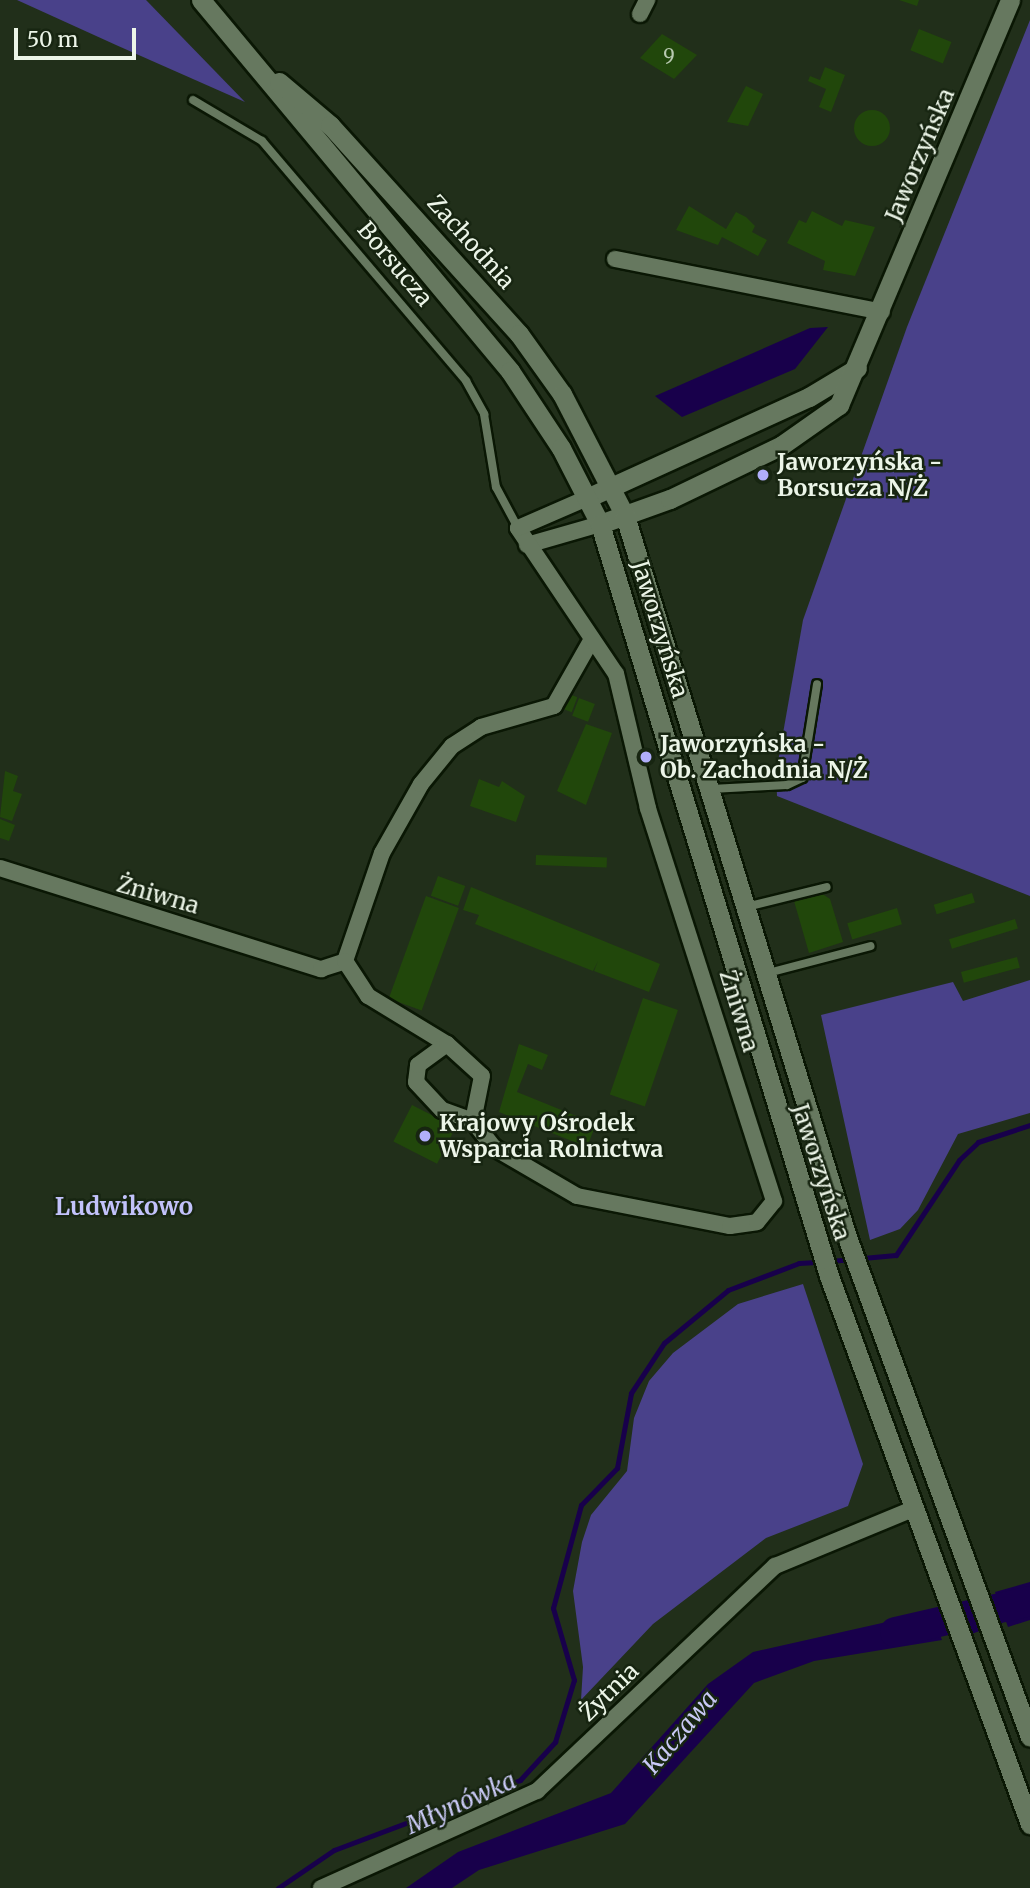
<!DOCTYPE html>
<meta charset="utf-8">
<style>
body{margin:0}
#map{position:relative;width:1030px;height:1888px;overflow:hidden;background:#212f1a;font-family:Merriweather,serif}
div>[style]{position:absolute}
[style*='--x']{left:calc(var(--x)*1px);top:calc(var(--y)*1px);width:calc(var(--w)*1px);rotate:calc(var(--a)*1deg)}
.green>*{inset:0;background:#49418a}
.water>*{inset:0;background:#18004b;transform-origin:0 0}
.stream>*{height:5px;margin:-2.5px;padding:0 2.5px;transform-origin:2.5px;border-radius:2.5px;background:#18004b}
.river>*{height:30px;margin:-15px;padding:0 15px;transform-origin:15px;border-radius:15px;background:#18004b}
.building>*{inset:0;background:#21470b;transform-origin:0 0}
.round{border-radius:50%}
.roads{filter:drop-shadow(2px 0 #0a1704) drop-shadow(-2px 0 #0a1704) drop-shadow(0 2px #0a1704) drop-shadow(0 -2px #0a1704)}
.service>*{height:8px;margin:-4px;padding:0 4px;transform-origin:4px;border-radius:4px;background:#66785f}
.minor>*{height:16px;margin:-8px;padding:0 8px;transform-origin:8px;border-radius:8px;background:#66785f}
.tertiary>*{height:19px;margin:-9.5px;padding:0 9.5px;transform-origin:9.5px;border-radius:9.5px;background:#66785f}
.secondary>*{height:19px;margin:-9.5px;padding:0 9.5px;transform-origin:9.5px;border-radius:9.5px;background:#66785f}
.dots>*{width:19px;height:19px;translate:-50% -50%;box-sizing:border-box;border:4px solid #172511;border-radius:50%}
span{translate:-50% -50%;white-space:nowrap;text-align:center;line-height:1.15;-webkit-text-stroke:5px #172511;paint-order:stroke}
.number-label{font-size:19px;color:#b9cab1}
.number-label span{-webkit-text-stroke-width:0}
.street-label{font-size:23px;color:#ecf5e8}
.poi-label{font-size:23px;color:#ecf5e8;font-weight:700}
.left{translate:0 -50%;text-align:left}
.neighbourhood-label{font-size:24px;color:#c2c2fb;font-weight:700}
.water-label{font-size:24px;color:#c9c9f5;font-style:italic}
.scale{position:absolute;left:14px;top:28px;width:122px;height:32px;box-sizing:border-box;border:4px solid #ecf5e8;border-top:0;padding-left:9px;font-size:21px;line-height:24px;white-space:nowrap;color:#ecf5e8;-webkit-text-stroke:5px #172511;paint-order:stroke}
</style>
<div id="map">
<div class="green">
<i style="clip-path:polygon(17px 0,146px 0,245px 102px,116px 45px)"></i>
<i style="clip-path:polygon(1030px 20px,1030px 896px,777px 796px,776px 773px,803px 620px,907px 327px)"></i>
<i style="clip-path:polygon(1030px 980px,1030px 1113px,958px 1134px,918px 1210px,900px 1229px,870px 1240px,821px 1015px,953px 982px,963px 1001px)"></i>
<i style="clip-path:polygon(803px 1284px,863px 1464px,848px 1506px,766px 1538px,653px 1624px,581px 1700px,583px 1667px,573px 1591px,582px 1542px,591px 1515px,627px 1471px,634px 1418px,649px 1381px,673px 1353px,738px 1304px)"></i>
</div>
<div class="water">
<i style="clip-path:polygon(828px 327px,795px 369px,682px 417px,655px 396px,810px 328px)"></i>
<i style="clip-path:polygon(1030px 1582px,1030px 1620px,1008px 1627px,995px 1592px)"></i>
<i style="left:969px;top:1605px;width:28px;height:8px;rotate:69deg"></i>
<i style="clip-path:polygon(931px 1612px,942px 1640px,814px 1661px,754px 1683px,625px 1824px,479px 1870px,452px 1888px,406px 1888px,458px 1852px,611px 1793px,708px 1684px,753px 1652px)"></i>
</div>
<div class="stream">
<i style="--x:830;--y:1261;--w:66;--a:-5.2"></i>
<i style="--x:896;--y:1255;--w:114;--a:-56.4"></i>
<i style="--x:959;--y:1160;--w:26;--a:-43"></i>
<i style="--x:978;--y:1142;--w:55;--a:-18.1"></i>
<i style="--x:278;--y:1888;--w:68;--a:-34.2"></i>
<i style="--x:334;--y:1850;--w:199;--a:-20.6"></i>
<i style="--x:520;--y:1780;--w:52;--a:-47.4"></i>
<i style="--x:555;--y:1742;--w:65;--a:-73"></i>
<i style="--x:574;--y:1680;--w:75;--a:-106.3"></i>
<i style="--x:553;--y:1608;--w:107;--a:-74.8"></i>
<i style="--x:581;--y:1505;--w:52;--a:-45.8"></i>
<i style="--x:617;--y:1468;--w:76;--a:-79.4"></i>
<i style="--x:631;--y:1393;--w:60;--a:-56.6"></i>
<i style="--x:664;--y:1343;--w:83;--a:-39.6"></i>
<i style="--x:728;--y:1290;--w:76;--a:-20.8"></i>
<i style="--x:799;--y:1263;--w:22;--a:-3"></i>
</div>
<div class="river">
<i style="--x:895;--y:1632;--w:139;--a:-12.9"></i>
</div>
<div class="building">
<i style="clip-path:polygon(899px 0,919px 0,917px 6px)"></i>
<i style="left:919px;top:29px;width:35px;height:23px;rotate:22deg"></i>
<i style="clip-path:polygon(662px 34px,697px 55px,674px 79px,640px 58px)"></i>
<i style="clip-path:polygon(825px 67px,845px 75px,831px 112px,819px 107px,826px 89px,808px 81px,810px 76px,820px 80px)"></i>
<i style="clip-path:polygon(746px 86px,763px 94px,748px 126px,727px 122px)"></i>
<i class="round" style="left:854px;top:110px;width:36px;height:36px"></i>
<i style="clip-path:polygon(689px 206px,726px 229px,736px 212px,746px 217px,755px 226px,752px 232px,767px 240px,758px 256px,722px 237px,718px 245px,676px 230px)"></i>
<i style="clip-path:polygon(812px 211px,842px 226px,845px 220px,875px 227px,855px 276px,823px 270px,825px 261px,787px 243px,799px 220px,806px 223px)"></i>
<i style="left:569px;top:694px;width:9px;height:16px;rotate:21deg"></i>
<i style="left:579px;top:698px;width:17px;height:19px;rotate:21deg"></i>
<i style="clip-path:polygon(586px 724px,612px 733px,586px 805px,557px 791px)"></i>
<i style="clip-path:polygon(5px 771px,18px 776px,13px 791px,22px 794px,12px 821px,0 817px)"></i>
<i style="clip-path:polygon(479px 779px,499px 787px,502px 781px,525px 796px,516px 822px,470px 806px)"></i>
<i style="clip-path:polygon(0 819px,15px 825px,9px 841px,0 838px)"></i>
<i style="left:536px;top:855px;width:71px;height:10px;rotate:2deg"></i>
<i style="left:438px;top:876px;width:29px;height:21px;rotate:20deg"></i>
<i style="clip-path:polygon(471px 887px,660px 964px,649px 992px,594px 971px,598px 961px,593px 971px,475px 924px,479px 915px,463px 910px)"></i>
<i style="clip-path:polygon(818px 891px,830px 899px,843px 942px,809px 953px,794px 901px)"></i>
<i style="left:972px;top:893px;width:10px;height:40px;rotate:73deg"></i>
<i style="left:426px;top:896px;width:35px;height:109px;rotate:20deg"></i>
<i style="left:897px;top:908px;width:17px;height:52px;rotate:73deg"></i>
<i style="left:1015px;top:919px;width:10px;height:69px;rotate:73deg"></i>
<i style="left:1017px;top:957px;width:11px;height:58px;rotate:75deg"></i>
<i style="left:643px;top:998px;width:37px;height:102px;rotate:19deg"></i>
<i style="clip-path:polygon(519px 1044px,548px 1055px,542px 1070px,528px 1064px,517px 1092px,596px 1124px,587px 1147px,499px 1112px)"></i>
<i style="left:412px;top:1105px;width:49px;height:41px;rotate:27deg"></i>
</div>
<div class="roads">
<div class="service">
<i style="--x:193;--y:100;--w:80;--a:30.7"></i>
<i style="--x:262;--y:141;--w:315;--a:49.6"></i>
<i style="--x:466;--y:381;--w:38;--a:61"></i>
<i style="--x:484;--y:414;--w:74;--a:80.7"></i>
<i style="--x:496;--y:487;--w:47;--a:61.8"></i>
<i style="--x:711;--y:789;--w:76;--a:-3"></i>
<i style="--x:787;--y:785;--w:17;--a:-25"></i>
<i style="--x:802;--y:778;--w:95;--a:-80.9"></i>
<i style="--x:746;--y:907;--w:83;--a:-13.9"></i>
<i style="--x:768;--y:973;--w:106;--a:-14.7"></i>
</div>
<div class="minor">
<i style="--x:640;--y:14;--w:16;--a:-63"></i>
<i style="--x:615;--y:259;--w:272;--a:11.2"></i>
<i style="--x:527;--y:545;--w:76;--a:-16"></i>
<i style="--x:0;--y:868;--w:337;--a:17.5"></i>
<i style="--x:321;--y:969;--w:25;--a:-18"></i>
<i style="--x:345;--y:961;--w:114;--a:-71.1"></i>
<i style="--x:382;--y:853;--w:79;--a:-60.5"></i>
<i style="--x:421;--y:784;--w:49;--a:-50.8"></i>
<i style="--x:452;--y:746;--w:35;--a:-33"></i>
<i style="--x:481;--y:727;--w:76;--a:-16"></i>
<i style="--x:554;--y:706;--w:77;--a:-60.4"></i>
<i style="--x:345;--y:961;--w:42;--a:56.7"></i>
<i style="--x:368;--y:996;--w:92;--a:31.3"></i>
<i style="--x:473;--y:1121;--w:33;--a:-160"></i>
<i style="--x:442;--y:1110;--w:38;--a:-133"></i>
<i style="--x:416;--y:1082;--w:17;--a:-83"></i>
<i style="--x:418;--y:1065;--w:36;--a:-36"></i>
<i style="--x:447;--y:1044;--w:47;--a:42.4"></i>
<i style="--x:482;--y:1076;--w:46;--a:101.3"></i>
<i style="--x:473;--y:1121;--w:33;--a:52"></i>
<i style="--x:493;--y:1147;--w:97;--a:30.3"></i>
<i style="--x:577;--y:1196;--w:156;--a:11.1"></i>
<i style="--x:730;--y:1226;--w:27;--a:-8"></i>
<i style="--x:757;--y:1222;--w:27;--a:-51"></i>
<i style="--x:774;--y:1201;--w:413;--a:-107.8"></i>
<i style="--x:648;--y:808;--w:138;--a:-103.4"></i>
<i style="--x:616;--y:674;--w:176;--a:-123.9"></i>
<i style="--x:518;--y:528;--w:75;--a:-23.5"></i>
<i style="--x:321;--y:1888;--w:237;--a:-24.2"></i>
<i style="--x:537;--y:1791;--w:328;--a:-43.4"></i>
<i style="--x:775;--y:1566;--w:152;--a:-22.5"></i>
</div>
<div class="tertiary">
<i style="--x:587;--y:498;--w:244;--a:-24.5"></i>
<i style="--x:809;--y:397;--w:56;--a:-31.1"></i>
<i style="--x:600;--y:524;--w:74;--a:-19.7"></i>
<i style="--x:670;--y:499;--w:124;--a:-25.7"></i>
<i style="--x:782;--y:445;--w:70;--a:-35.1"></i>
<i style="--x:839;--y:405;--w:440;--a:-67.1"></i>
</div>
<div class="secondary">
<i style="--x:201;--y:0;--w:483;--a:50.2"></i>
<i style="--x:510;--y:371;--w:92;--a:56.5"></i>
<i style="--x:561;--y:448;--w:85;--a:62.8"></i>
<i style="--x:600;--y:524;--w:786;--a:73.06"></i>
<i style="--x:829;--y:1276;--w:584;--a:69.86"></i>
<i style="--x:279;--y:82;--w:67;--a:40.1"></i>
<i style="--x:330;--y:125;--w:282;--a:47.9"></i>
<i style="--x:519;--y:334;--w:74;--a:54.4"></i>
<i style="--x:562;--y:394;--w:137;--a:62.7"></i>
<i style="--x:625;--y:516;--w:754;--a:72.89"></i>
<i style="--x:847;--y:1237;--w:532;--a:69.9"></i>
</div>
</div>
<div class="dots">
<i style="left:763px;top:475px;background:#b0aefa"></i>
<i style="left:646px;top:757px;background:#b0aefa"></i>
<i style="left:425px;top:1136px;background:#b0aefa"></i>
</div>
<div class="number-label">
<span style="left:669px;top:56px">9</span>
</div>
<div class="street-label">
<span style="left:920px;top:155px;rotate:-67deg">Jaworzyńska</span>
<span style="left:471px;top:242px;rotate:48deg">Zachodnia</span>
<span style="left:395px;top:264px;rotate:50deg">Borsucza</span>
<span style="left:660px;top:629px;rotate:73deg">Jaworzyńska</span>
<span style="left:158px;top:895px;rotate:16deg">Żniwna</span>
<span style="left:739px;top:1011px;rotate:73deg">Żniwna</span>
<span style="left:821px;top:1172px;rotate:72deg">Jaworzyńska</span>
<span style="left:609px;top:1692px;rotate:-44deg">Żytnia</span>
</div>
<div class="poi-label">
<span class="left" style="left:777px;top:475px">Jaworzyńska -<br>Borsucza N/Ż</span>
<span class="left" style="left:660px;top:757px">Jaworzyńska -<br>Ob. Zachodnia N/Ż</span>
<span class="left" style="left:439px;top:1136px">Krajowy Ośrodek<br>Wsparcia Rolnictwa</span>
</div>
<div class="neighbourhood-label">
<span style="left:124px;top:1207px">Ludwikowo</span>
</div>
<div class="water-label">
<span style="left:680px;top:1732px;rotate:-50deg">Kaczawa</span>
<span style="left:461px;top:1803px;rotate:-24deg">Młynówka</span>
</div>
<div class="scale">50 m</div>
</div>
